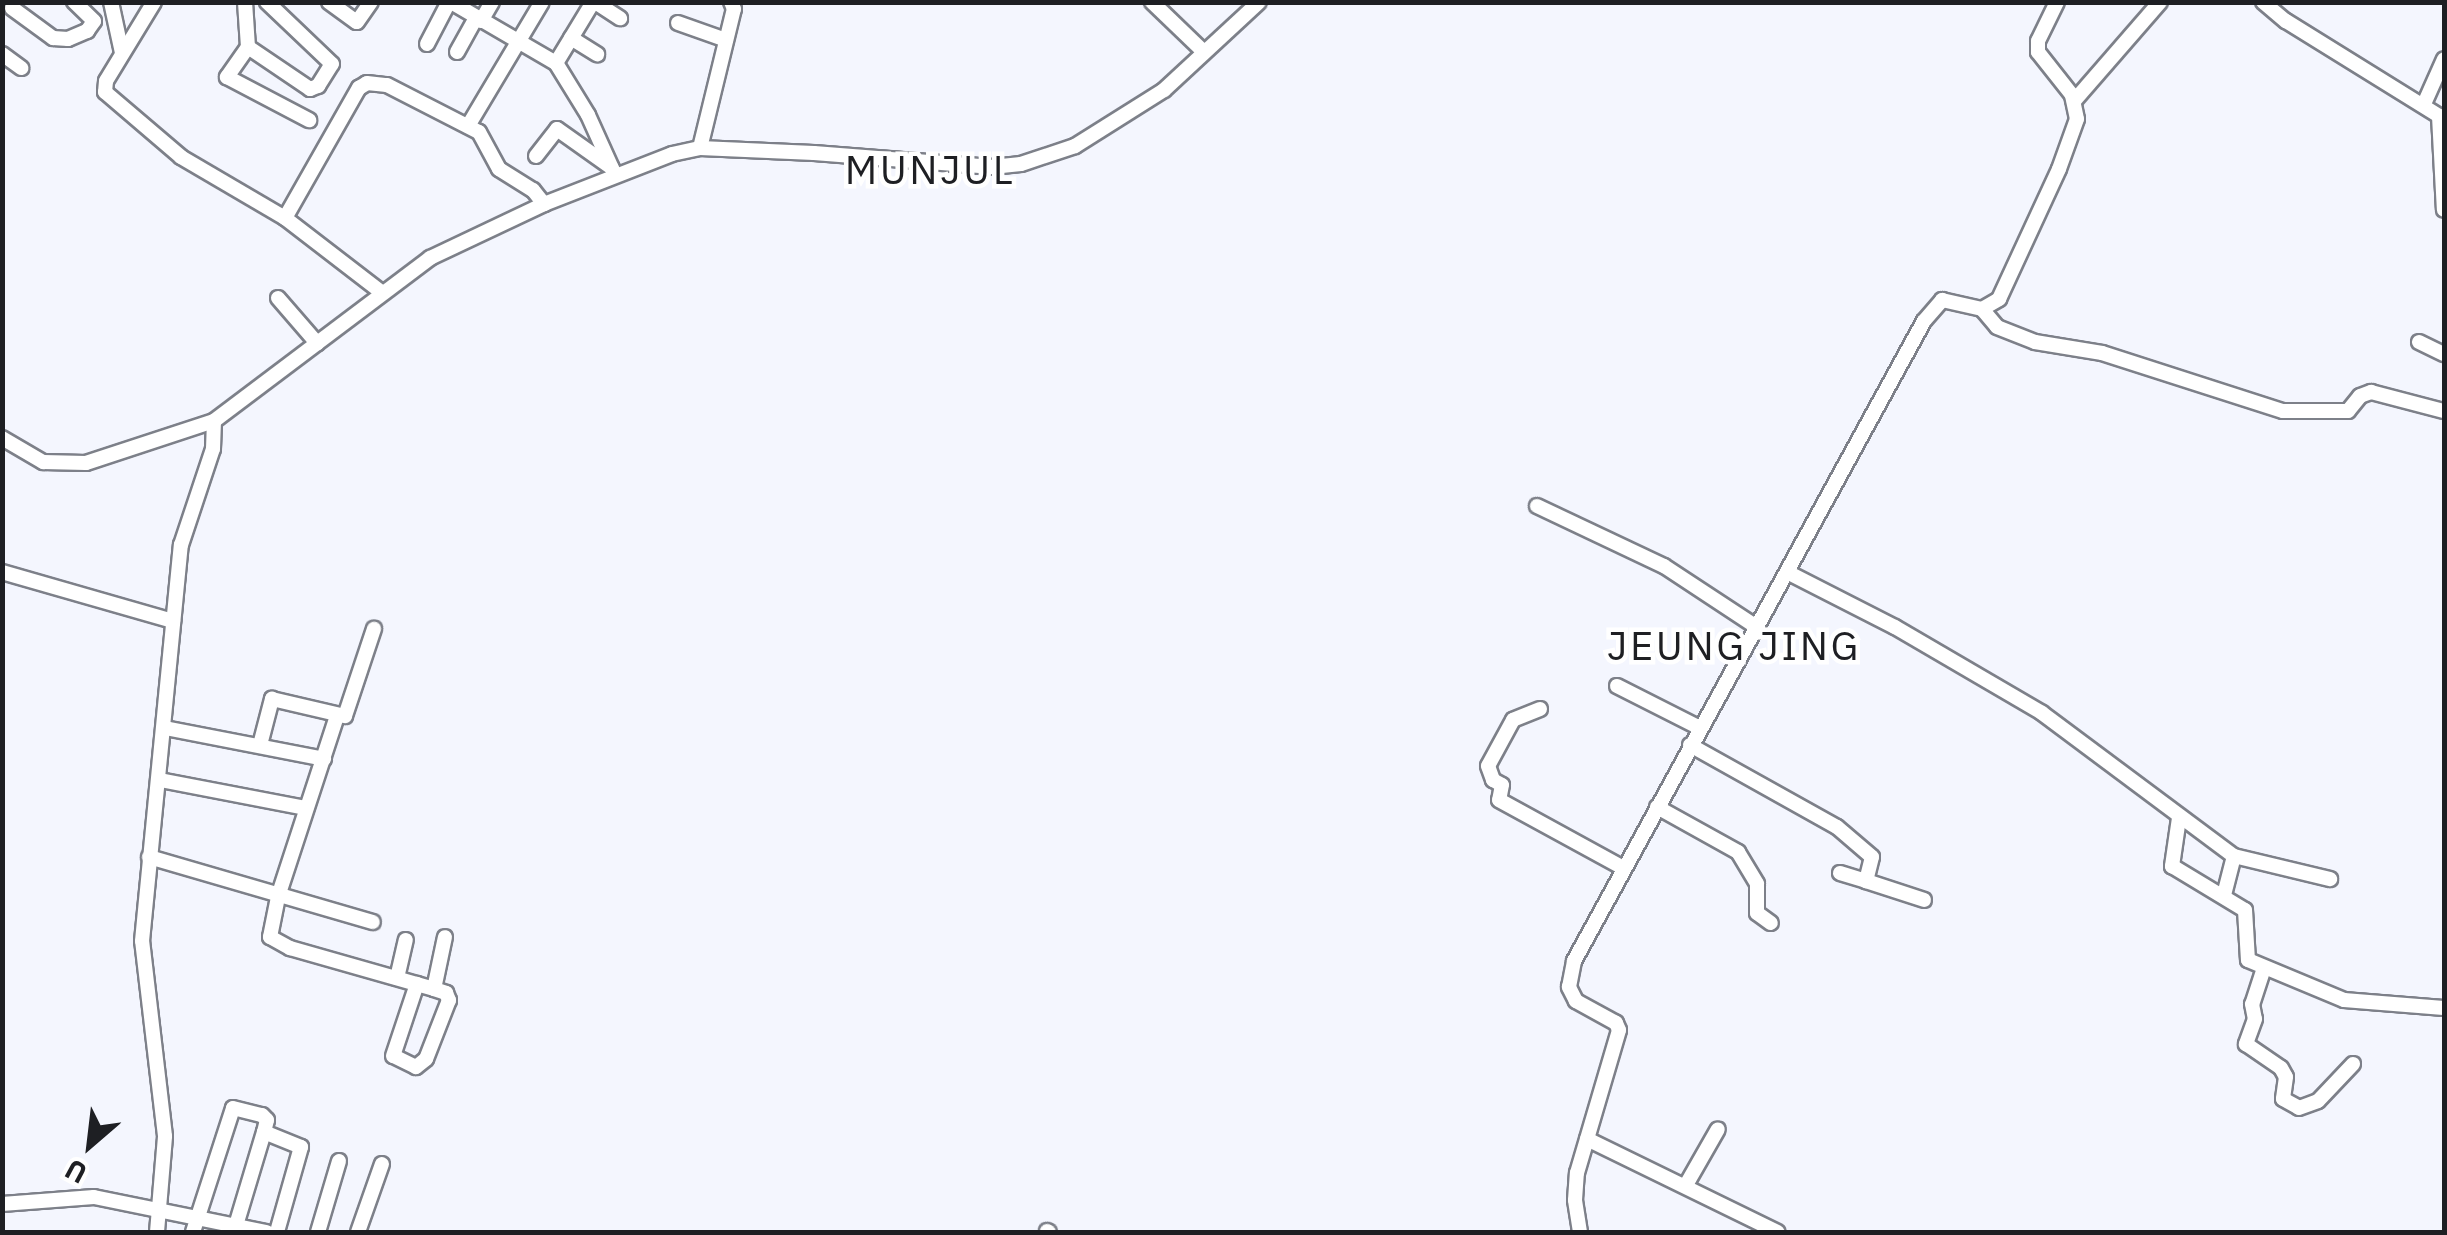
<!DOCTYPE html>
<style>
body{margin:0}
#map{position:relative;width:2447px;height:1235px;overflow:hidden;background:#f4f6fe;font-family:"IBM Plex Sans",sans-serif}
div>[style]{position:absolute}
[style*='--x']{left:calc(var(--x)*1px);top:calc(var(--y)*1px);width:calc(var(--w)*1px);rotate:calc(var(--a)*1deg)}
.roads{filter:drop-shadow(2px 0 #7d8089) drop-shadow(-2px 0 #7d8089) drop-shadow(0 2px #7d8089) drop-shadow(0 -2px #7d8089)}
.minor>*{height:14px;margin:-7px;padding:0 7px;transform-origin:7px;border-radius:7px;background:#fff}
span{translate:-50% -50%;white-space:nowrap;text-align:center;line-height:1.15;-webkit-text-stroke:9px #fff;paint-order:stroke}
.quarter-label{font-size:40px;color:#1e1f23;letter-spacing:2.5px}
.frame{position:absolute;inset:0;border:5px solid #1e1f23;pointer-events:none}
.north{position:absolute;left:40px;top:1095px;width:100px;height:100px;-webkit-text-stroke:8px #fff;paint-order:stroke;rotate:208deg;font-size:28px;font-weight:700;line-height:40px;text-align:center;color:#1e1f23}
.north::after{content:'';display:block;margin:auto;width:35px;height:45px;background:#1e1f23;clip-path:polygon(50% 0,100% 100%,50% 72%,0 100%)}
</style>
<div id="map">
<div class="roads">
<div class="minor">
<i style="--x:111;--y:2;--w:52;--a:77.8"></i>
<i style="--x:154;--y:2;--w:92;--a:121.3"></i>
<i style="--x:106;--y:81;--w:11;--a:95"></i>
<i style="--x:105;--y:92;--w:100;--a:40.5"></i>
<i style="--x:181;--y:157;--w:121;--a:30.4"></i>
<i style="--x:285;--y:218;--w:121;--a:37.6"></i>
<i style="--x:245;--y:2;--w:45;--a:86.2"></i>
<i style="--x:248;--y:47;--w:37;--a:125"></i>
<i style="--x:227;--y:77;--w:93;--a:27.7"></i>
<i style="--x:329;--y:2;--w:34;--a:36"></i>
<i style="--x:357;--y:22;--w:24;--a:-55"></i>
<i style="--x:451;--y:2;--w:121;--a:30.2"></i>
<i style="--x:556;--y:63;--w:61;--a:58.4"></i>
<i style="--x:588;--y:115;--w:66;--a:65.8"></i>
<i style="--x:595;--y:2;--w:30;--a:33"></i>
<i style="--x:1152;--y:2;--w:72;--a:43.9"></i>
<i style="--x:2263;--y:2;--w:30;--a:40"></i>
<i style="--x:2286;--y:21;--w:180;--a:31.8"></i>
<i style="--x:2439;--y:116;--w:94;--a:87"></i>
<i style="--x:12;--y:8;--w:51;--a:36.2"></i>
<i style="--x:53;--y:38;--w:15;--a:4"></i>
<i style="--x:68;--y:39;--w:21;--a:-23"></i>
<i style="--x:87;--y:31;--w:12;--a:-55"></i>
<i style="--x:94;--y:21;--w:28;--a:-136"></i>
<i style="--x:481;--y:21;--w:22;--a:-60"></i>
<i style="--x:678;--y:23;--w:51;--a:19.5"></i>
<i style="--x:571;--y:38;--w:31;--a:32"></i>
<i style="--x:427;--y:44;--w:47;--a:-62.4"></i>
<i style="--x:248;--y:47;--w:75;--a:34.1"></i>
<i style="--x:310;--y:89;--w:9;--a:-21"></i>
<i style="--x:318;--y:86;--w:26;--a:-58"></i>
<i style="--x:332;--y:64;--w:90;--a:-136.4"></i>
<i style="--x:457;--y:52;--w:39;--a:-61"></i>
<i style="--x:2;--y:54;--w:24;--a:36"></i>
<i style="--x:556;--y:63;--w:71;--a:-58.8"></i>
<i style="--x:2074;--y:101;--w:131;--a:-49"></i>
<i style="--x:2424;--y:104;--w:49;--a:-66"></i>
<i style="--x:468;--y:126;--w:144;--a:-59.2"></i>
<i style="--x:700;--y:148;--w:143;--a:-76.3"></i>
<i style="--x:734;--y:9;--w:8;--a:-113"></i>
<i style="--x:536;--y:156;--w:34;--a:-52"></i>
<i style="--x:557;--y:129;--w:67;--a:35.3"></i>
<i style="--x:285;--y:218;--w:150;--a:-60.4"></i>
<i style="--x:359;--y:88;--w:9;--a:-32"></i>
<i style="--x:367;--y:83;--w:20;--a:6"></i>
<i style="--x:387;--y:85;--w:103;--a:27.1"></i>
<i style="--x:479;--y:132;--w:42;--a:61.6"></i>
<i style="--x:499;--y:169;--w:40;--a:32"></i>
<i style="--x:533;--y:190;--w:18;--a:52"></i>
<i style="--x:278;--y:298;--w:60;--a:49.1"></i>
<i style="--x:1982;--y:309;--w:23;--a:50"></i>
<i style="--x:1997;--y:327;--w:41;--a:21.5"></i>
<i style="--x:2035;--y:342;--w:68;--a:9.3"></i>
<i style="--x:2102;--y:353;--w:190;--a:17.8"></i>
<i style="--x:2283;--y:411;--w:65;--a:0"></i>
<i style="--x:2348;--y:411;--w:19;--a:-51"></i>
<i style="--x:2360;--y:396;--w:12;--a:-20"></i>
<i style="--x:2371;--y:392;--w:75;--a:14.6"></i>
<i style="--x:2419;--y:342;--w:28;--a:26"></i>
<i style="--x:2;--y:438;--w:48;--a:30.3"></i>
<i style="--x:43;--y:462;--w:43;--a:1.3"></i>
<i style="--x:86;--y:463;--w:135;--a:-18.2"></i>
<i style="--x:214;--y:421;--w:271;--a:-37"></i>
<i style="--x:430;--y:258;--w:126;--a:-25.3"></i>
<i style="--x:544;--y:204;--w:137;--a:-21.3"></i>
<i style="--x:672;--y:154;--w:29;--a:-12"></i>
<i style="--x:700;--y:148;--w:114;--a:2.5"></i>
<i style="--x:814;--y:153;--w:179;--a:4.5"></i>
<i style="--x:992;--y:167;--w:29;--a:-6"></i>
<i style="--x:1021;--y:164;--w:57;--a:-18.4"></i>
<i style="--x:1075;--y:146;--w:105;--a:-32.2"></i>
<i style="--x:1164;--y:90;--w:129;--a:-42.8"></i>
<i style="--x:1537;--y:506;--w:140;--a:25.3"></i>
<i style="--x:1664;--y:566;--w:113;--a:33.4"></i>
<i style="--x:2;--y:572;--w:178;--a:16"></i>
<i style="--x:1787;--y:572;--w:121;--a:27"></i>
<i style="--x:1895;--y:627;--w:170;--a:30.3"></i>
<i style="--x:2042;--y:713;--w:239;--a:36.7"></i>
<i style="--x:2234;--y:856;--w:99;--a:13.5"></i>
<i style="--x:1617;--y:686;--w:93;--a:26.8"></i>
<i style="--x:1540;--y:709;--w:29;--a:158"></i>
<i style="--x:1513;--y:720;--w:52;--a:118.5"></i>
<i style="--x:1488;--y:766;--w:15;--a:70"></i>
<i style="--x:1493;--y:780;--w:10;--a:29"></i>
<i style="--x:1502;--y:785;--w:15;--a:101"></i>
<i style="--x:1499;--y:800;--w:141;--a:28.7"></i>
<i style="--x:337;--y:716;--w:190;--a:108.1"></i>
<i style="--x:278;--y:897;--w:41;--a:101.3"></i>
<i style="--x:270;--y:937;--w:23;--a:29"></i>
<i style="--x:290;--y:948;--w:150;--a:15.9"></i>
<i style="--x:434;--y:989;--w:13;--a:18"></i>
<i style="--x:446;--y:993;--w:8;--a:67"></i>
<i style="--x:449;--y:1000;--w:63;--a:111.3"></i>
<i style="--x:426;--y:1059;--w:13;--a:141"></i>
<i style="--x:416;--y:1067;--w:25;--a:-154"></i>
<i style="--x:393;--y:1056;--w:76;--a:-71.6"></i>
<i style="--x:165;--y:728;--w:162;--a:11"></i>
<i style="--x:260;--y:745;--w:48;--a:-75.4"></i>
<i style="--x:272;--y:699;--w:75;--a:13.1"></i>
<i style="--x:345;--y:716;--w:92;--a:-71.6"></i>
<i style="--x:1690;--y:745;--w:168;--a:29.2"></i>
<i style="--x:1837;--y:827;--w:46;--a:40.6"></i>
<i style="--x:1872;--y:857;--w:25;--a:104"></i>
<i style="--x:1866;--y:881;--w:61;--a:18.1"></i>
<i style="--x:160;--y:780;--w:149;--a:10.9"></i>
<i style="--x:1657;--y:807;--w:93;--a:29.1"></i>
<i style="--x:1738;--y:852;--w:37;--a:59"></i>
<i style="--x:1757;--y:884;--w:29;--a:90"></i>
<i style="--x:1757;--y:913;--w:17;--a:36"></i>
<i style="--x:2179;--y:818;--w:49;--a:98.3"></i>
<i style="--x:2172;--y:866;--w:85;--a:31.1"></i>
<i style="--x:2245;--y:910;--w:50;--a:86.6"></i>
<i style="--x:2248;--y:960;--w:104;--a:22.6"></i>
<i style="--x:2344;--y:1000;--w:100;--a:4.6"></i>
<i style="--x:149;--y:857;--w:233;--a:16.2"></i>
<i style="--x:1840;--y:873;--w:27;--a:17"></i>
<i style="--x:2224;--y:895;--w:40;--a:-75.6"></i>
<i style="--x:2264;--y:968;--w:38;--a:108"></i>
<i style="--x:2252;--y:1004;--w:15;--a:79"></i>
<i style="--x:2255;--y:1019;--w:27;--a:110"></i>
<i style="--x:2246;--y:1044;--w:42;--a:34.4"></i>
<i style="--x:2281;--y:1068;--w:10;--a:61"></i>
<i style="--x:2286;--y:1077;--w:22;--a:98"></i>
<i style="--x:2283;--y:1099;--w:18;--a:29"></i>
<i style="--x:2299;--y:1108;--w:20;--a:-20"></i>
<i style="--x:2318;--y:1101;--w:51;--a:-46.6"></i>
<i style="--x:397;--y:978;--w:39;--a:-77"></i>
<i style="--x:434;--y:989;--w:53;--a:-78.1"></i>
<i style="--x:1587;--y:1139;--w:212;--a:26"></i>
<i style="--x:1686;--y:1185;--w:64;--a:-60.3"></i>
<i style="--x:2;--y:1204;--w:92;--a:-4.4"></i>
<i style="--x:94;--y:1197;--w:176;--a:11.5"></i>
<i style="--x:1047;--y:1231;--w:2;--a:27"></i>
<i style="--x:157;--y:1232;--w:96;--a:-85.2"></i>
<i style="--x:165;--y:1136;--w:196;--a:-96.7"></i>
<i style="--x:142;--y:941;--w:398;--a:-84.4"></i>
<i style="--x:181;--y:545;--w:101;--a:-71.6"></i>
<i style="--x:213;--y:449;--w:28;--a:-88"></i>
<i style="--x:193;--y:1232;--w:130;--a:-72.1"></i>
<i style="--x:233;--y:1108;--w:30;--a:14"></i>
<i style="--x:262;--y:1115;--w:7;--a:45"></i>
<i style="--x:267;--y:1120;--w:12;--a:104"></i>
<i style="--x:264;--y:1132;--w:40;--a:22"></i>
<i style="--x:301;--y:1147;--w:88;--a:105.8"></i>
<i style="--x:234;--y:1232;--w:104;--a:-73.3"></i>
<i style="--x:318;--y:1232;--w:74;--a:-73.5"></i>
<i style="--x:358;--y:1232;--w:72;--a:-70.6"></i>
<i style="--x:1580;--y:1232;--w:32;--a:-99"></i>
<i style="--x:1575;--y:1200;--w:27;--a:-86"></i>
<i style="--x:1577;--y:1173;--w:149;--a:-73.6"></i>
<i style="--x:1619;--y:1030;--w:8;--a:-113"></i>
<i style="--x:1616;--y:1023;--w:46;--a:-151.2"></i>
<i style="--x:1576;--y:1001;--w:16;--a:-117"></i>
<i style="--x:1569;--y:987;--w:26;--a:-79"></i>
<i style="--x:1574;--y:961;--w:729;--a:-61.33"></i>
<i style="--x:1924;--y:321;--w:28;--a:-49"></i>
<i style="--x:1942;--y:300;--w:41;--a:12.7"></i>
<i style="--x:1982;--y:309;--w:20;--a:-30"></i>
<i style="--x:1999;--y:299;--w:143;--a:-65.2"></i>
<i style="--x:2059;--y:169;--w:53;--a:-70.2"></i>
<i style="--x:2077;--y:119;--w:25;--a:-102"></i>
<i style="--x:2072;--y:95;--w:55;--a:-128.3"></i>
<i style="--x:2038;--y:52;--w:11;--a:-90"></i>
<i style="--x:2038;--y:41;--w:43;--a:-64"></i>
</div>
</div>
<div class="quarter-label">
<span style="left:930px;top:169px">MUNJUL</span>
<span style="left:1734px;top:645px">JEUNG JING</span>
</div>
<div class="frame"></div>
<div class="north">U</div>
</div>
